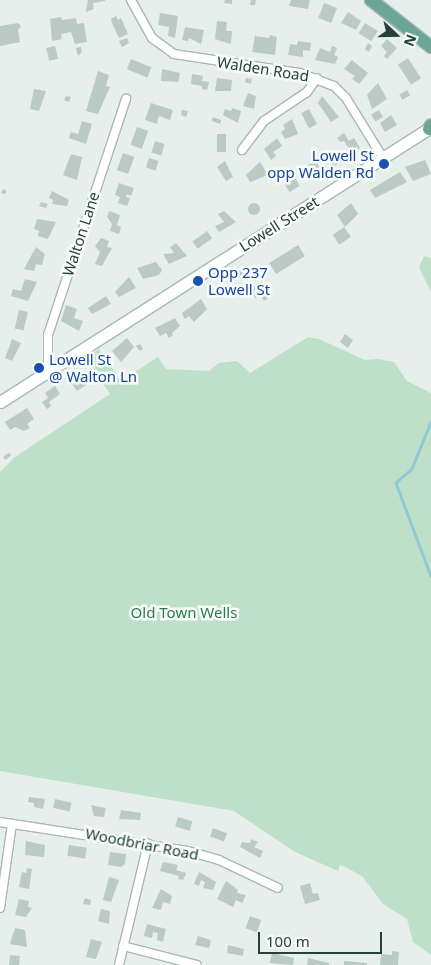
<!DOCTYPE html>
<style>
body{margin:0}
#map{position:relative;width:431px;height:965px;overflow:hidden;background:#e6efeb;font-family:"Noto Sans",sans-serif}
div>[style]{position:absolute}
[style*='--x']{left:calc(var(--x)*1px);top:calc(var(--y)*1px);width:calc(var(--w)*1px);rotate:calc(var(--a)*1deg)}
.green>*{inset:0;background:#bfe0c8}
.stream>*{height:2.5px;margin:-1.25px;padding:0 1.25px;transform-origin:1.25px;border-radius:1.25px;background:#8ec9d4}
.building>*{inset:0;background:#bbcac4;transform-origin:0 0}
.round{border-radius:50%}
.roads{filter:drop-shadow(1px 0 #a8b8b2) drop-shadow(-1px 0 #a8b8b2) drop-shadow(0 1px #a8b8b2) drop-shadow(0 -1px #a8b8b2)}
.street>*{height:8px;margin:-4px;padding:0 4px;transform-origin:4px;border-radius:4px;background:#fff}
.secondary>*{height:11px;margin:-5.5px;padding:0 5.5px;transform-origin:5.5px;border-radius:5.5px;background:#fff}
.primary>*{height:12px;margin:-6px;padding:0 6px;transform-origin:6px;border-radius:6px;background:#6aa596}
.dots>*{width:14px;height:14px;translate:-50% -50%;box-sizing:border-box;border:2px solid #f7fbf9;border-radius:50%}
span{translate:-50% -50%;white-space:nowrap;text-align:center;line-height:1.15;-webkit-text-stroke:5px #f7fbf9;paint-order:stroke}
.street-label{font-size:15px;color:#24423a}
.transit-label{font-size:15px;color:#164399}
.right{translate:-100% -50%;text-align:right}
.left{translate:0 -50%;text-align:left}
.park-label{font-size:15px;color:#2d7a4b}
.north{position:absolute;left:371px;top:10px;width:50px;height:50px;-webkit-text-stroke:4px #f7fbf9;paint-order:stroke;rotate:111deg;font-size:14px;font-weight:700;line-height:20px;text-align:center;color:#24423a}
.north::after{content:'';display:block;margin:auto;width:18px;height:22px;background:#24423a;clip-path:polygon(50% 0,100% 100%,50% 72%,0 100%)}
.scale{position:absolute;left:258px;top:932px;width:124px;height:22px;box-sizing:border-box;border:2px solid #24423a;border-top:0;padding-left:6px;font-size:15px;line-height:18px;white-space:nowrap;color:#24423a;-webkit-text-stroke:4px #f7fbf9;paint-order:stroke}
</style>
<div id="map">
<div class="green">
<i style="clip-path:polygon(424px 256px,431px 258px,431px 292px,419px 267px)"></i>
<i style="clip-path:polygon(308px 337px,319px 339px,365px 360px,378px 359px,394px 362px,407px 381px,431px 393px,431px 955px,413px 942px,407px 919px,383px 904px,362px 876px,345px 867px,340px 865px,338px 871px,295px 852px,234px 811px,0 771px,0 472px,15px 457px,110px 394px,86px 357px,99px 349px,121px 381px,158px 357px,166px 369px,209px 371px,219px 363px,237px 361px,250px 373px)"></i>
</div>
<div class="stream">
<i style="--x:431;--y:422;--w:51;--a:112"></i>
<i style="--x:412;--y:469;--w:21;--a:139"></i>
<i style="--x:396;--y:483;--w:99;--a:69.4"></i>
</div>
<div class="building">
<i style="clip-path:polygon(88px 0,105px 0,105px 1px,93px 3px,94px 9px,86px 12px)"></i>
<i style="clip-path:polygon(225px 0,232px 0,232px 4px,224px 3px)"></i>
<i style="clip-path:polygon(251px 0,256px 0,255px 5px,250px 5px)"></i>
<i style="clip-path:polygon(291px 0,310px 0,308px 9px,289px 6px)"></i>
<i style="left:324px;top:3px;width:14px;height:16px;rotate:21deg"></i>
<i style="clip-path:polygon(348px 12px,361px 21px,356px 30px,341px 23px)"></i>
<i style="clip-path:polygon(160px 13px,178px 16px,175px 38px,168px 36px,169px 27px,158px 25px)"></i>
<i style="clip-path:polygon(116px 16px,118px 20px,121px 18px,128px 34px,119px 38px,112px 23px,111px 19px)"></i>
<i style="clip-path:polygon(61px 17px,62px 20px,76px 18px,77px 24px,84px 23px,87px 42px,75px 44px,71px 32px,61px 34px,62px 39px,52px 41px,50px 19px)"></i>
<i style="clip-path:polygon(217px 21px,227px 22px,226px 31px,232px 31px,231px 44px,215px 39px)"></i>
<i style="clip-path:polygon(18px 23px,21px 26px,18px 30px,20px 42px,0 46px,0 26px)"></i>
<i style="left:365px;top:23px;width:15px;height:12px;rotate:32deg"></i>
<i style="clip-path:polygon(185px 27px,204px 30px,201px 44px,189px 38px,188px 41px,182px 40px)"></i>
<i style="clip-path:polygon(270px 35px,277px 37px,275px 55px,252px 52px,255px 36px,269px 38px)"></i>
<i style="clip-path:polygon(127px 38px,129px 43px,122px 47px,119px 41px)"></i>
<i style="clip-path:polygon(387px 39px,397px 48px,387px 59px,384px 56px,387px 52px,381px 46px)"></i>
<i style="clip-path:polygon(298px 41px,311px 43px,310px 51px,303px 50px,303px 57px,288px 55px,290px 44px,297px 45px)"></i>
<i style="clip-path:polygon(368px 43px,372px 46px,369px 52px,365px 49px)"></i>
<i style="left:55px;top:46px;width:13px;height:9px;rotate:77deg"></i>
<i style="clip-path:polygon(332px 46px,337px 48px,334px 55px,338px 57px,335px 64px,315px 60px,320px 48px,330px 52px)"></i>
<i style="clip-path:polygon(81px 47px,82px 52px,78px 56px,76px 48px)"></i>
<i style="left:408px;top:58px;width:24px;height:12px;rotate:57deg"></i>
<i style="left:131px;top:59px;width:22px;height:11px;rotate:22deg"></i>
<i style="clip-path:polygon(352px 60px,368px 73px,359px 84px,352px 79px,355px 76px,344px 69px)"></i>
<i style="clip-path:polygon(162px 69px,180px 73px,178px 82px,161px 81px)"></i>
<i style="clip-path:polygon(98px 71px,109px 75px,106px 86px,110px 87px,98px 114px,86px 111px)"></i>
<i style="clip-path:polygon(192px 74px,203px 76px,202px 81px,209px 82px,207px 90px,202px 89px,202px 86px,191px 84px)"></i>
<i style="clip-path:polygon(217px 78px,232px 80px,231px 91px,215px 91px)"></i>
<i style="clip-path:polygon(246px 78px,252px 79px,251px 84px,245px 82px)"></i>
<i style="clip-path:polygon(378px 83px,387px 99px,372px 109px,367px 95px)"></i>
<i style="clip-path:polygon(34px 89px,46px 91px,39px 111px,30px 109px)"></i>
<i style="left:407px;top:90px;width:6px;height:9px;rotate:59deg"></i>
<i style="clip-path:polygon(248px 93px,256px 96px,254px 109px,243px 106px)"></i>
<i style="clip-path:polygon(66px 96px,71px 97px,69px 102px,64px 100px)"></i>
<i style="clip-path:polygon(322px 96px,339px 117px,331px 122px,318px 103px)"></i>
<i style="clip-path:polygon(151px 103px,173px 110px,170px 120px,159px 116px,157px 124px,145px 120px)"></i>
<i style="clip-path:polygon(232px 108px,241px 111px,238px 123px,223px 115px,225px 109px,231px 111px)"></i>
<i style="left:309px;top:109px;width:17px;height:9px;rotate:62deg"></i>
<i style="clip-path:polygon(182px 110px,188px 111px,186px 117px,181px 115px)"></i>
<i style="left:379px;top:110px;width:8px;height:9px;rotate:60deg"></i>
<i style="clip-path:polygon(391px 115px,397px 125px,385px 132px,380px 123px)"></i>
<i style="left:213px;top:117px;width:9px;height:4px;rotate:21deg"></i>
<i style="clip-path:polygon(292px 119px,298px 134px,285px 139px,281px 132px,285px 129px,283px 125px)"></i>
<i style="clip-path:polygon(82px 121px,92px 124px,86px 144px,69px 138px,71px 132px,78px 134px)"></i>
<i style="left:137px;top:127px;width:12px;height:19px;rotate:20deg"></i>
<i style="clip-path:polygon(344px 133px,349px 141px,354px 138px,360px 148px,352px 154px,344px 141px,340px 142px,337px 138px)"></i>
<i style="left:217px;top:134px;width:9px;height:18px"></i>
<i style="clip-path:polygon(277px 138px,282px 146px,273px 152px,276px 156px,271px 160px,264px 149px)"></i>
<i style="left:155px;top:141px;width:10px;height:12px;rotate:17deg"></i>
<i style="left:337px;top:152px;width:10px;height:12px;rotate:53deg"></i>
<i style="left:123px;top:153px;width:12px;height:18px;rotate:20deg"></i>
<i style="clip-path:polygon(71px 154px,82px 157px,77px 180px,63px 175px)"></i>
<i style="clip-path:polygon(315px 155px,321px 174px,310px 180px,307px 166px,313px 162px,310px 157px)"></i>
<i style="left:149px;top:158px;width:10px;height:10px;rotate:17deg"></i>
<i style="clip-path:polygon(425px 160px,431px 174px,413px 181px,405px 167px)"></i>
<i style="clip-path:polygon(225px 161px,233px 177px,226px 181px,217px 167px)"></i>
<i style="clip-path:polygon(260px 162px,268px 175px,250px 182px,246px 175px)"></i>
<i style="clip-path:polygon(400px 172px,407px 182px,375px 198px,370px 190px)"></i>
<i style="left:295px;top:178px;width:9px;height:12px;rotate:58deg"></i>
<i style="clip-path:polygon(119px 183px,134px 188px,131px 196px,127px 194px,126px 197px,130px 198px,127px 206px,118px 203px,120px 197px,115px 195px)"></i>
<i style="left:3px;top:189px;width:4px;height:4px;rotate:27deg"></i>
<i style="clip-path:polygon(52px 191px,69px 200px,67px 206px,52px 204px,53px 200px,49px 198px)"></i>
<i style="clip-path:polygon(41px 202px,48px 204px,46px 208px,39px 206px)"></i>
<i class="round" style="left:248px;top:203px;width:12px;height:12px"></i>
<i style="clip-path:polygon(351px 203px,358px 214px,345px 227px,337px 215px)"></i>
<i style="clip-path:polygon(109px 211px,120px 215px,117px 225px,121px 227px,119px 234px,110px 231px,112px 224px,107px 217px)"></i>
<i style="clip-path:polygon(224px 211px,236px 222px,219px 232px,215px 226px,224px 222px,218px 214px)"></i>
<i style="clip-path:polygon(37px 219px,56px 222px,48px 239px,38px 236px,39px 231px,34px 229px)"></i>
<i style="left:344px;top:227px;width:12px;height:14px;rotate:55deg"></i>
<i style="left:207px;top:231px;width:9px;height:18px;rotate:54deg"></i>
<i style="clip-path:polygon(101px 238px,109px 241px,107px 247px,112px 248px,102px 266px,95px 264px,100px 252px,95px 246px)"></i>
<i style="clip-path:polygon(176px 243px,187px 256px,169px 264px,163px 254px,174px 253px,170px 247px)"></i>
<i style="left:298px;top:245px;width:13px;height:34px;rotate:58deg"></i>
<i style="clip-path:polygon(36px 247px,45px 254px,42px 265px,36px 264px,34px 271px,24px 269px)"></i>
<i style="clip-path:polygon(156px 262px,162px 270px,159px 275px,143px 279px,137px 268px)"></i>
<i style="clip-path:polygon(244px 269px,248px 277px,241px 281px,237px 274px)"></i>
<i style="clip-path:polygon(129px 277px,136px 288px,119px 297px,115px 292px)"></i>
<i style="clip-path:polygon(25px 279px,37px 282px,28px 301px,11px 296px,13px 289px,21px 291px)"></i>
<i style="clip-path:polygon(251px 281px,260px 295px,255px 298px,244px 286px)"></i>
<i style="clip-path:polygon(265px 294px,268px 298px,264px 301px,261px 296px)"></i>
<i style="clip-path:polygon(106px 296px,111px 304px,92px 314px,88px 308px)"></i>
<i style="clip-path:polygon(201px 299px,207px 309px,194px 322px,189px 316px,185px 319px,182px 313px)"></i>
<i style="clip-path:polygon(66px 305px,77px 309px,74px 318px,83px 321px,79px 331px,61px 321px)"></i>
<i style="left:19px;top:310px;width:9px;height:19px;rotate:13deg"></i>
<i style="clip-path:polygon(175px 318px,180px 326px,172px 333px,173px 335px,169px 338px,166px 333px,160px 336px,155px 328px)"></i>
<i style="clip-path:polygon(345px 334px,353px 340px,348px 348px,340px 342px)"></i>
<i style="clip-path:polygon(127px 338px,134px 347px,121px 362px,112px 351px)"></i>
<i style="clip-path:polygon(12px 339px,21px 343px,12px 361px,5px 358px)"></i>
<i style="clip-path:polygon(140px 344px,143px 349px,140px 351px,136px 346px)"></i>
<i style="clip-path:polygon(83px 372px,94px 380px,77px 391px,70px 381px)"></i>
<i style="clip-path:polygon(55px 386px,60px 394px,49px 402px,51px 406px,47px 409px,42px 402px,48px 398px,45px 393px)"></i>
<i style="clip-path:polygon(27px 408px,34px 419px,27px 424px,30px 428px,24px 431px,15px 427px,10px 430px,5px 422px)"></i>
<i style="clip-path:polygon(9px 453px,11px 455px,6px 460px,3px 457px)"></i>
<i style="clip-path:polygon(29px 797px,45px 799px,43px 809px,34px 807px,34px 803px,28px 802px)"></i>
<i style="left:55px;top:799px;width:17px;height:9px;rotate:13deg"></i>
<i style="clip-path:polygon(91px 805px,106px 808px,104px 817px,94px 816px)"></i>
<i style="clip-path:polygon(121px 810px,141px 813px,140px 820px,119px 819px)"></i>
<i style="left:178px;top:817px;width:15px;height:10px;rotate:16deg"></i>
<i style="left:213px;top:828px;width:15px;height:9px;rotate:20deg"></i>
<i style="clip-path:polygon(251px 839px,258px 842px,254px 847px,263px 851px,260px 858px,240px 847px,242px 842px,250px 843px)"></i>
<i style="clip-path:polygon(26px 841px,45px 845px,44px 857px,25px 855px)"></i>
<i style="left:69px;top:845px;width:18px;height:11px;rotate:9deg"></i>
<i style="clip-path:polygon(110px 852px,126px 854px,125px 864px,121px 867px,108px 865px)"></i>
<i style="clip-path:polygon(163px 862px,178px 865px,176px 870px,186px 873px,183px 880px,178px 879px,179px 876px,160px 871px)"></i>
<i style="clip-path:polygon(27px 868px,32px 869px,29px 889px,19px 887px,22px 872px,26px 873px)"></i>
<i style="clip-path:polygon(199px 872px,216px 882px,213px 890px,203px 888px,205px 882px,201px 880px,199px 886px,194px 884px)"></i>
<i style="clip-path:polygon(109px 877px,119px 880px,111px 902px,103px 900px)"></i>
<i style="clip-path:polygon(226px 881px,238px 890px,237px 893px,246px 895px,242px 903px,236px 900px,233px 907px,217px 899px)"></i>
<i style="clip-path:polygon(310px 883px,313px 894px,318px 893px,320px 900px,305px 904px,300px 886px)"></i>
<i style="clip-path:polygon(161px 889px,172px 896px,170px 904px,163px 902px,161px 910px,152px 908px)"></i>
<i style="clip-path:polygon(85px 898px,91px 900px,90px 905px,83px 904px)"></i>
<i style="clip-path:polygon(19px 899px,29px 901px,28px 907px,32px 908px,26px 917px,15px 915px)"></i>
<i style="clip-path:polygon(101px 909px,110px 911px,109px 924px,98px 921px)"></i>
<i style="left:250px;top:916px;width:12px;height:13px;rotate:20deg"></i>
<i style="clip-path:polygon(147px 924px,166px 929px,163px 942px,157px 940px,158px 933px,153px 932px,152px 938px,144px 936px)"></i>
<i style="clip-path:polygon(15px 928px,25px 930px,27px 947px,10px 944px)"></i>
<i style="clip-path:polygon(198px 936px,211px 940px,209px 948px,195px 945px)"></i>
<i style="clip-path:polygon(91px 939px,102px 942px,96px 959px,86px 957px)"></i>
<i style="clip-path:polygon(228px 945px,244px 949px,243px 956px,227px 953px)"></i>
<i style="clip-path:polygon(392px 951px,399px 952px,398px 965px,380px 965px,381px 954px,392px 955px)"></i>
<i style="clip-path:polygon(272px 953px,294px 958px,293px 965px,270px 963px)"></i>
<i style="left:10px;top:955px;width:10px;height:10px;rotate:6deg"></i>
<i style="clip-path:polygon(308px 958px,329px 963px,329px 965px,307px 965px)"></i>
<i style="clip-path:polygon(344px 961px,367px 963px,367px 965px,344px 965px)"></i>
</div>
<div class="roads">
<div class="street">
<i style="--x:131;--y:0;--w:43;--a:61.1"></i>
<i style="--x:152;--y:38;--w:27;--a:36"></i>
<i style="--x:174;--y:54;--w:127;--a:8.6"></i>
<i style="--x:300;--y:73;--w:36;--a:21"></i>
<i style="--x:334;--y:86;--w:17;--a:45"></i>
<i style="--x:346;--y:98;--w:70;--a:58.3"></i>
<i style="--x:242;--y:150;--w:36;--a:-53"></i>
<i style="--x:264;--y:121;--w:52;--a:-34"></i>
<i style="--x:307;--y:92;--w:17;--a:-54"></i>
<i style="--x:48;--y:371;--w:36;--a:-90"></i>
<i style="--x:48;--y:335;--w:249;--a:-71.7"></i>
<i style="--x:0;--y:822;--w:190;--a:8.8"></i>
<i style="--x:188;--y:851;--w:32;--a:16"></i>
<i style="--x:219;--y:860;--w:65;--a:25.4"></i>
<i style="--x:0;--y:908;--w:85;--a:-81.9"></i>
<i style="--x:123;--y:946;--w:76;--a:14.4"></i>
<i style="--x:119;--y:965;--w:125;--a:-76.6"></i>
</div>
<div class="secondary">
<i style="--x:0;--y:402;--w:511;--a:-32.54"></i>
</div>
<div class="primary">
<i style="--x:371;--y:0;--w:76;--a:38.1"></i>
<i style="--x:429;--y:129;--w:4;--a:-63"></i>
</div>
</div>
<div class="dots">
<i style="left:384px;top:164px;background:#1a4fb4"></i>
<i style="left:198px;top:281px;background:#1a4fb4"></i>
<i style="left:39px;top:368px;background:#1a4fb4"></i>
</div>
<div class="street-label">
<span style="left:263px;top:69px;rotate:9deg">Walden Road</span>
<span style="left:279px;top:224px;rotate:-32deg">Lowell Street</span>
<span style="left:81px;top:234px;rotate:-72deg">Walton Lane</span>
<span style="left:142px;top:844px;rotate:11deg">Woodbriar Road</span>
</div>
<div class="transit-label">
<span class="right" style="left:374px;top:164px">Lowell St<br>opp Walden Rd</span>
<span class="left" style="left:208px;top:281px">Opp 237<br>Lowell St</span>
<span class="left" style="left:49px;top:368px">Lowell St<br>@ Walton Ln</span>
</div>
<div class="park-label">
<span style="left:184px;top:613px">Old Town Wells</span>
</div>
<div class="north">N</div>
<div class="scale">100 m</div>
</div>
